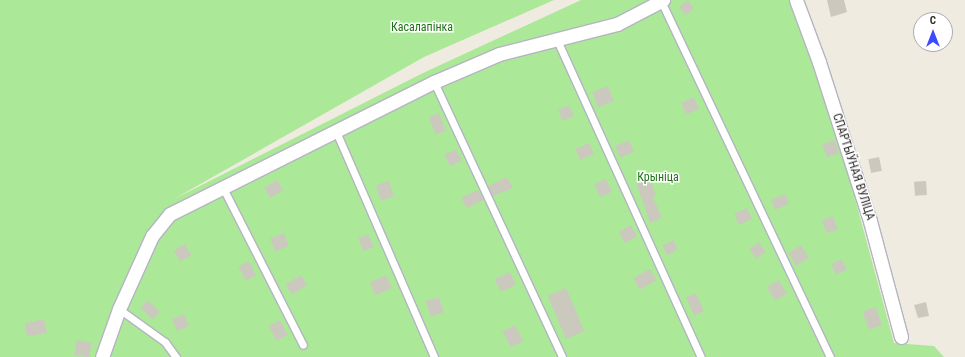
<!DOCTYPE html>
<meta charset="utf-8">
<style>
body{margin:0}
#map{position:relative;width:965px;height:357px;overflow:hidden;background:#f0ebe0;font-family:"Roboto Condensed",sans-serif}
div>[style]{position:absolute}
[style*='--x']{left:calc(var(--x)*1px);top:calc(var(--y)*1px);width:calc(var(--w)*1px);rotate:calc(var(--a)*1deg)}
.green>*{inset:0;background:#abe999}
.building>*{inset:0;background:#cbc9be;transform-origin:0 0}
.roads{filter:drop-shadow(1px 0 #b4b4c2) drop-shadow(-1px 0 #b4b4c2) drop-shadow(0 1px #b4b4c2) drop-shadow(0 -1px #b4b4c2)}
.lane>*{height:7px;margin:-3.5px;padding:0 3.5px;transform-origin:3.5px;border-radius:3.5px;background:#fff}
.street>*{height:13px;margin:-6.5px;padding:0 6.5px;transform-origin:6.5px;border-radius:6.5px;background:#fff}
span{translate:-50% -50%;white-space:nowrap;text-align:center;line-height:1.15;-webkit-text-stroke:3px #fff;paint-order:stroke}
.park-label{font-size:12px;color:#1e7316}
.street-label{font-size:12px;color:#2e2e2e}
.north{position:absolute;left:913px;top:12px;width:40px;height:40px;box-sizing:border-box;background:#fff;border:1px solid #ababab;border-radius:50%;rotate:0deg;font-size:11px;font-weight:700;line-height:16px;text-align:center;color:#2e2e2e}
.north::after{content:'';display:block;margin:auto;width:14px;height:18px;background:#3d4bff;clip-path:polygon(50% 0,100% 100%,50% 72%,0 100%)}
</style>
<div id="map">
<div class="green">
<i style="clip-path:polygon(0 0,554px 0,424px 57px,174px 199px,423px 73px,581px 0,791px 0,839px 139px,894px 343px,934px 346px,944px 357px,0 357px)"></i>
</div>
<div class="building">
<i style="left:688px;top:0;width:11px;height:11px;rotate:56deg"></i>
<i style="clip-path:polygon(827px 0,844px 0,847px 12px,831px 17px)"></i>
<i style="left:608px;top:86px;width:16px;height:17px;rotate:68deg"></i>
<i style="left:694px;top:97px;width:13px;height:14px;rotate:67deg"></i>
<i style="left:569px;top:105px;width:12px;height:12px;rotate:66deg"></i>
<i style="left:439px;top:113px;width:19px;height:11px;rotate:69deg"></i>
<i style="left:629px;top:140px;width:13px;height:15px;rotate:67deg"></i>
<i style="left:835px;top:140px;width:14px;height:13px;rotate:73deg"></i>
<i style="left:589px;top:143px;width:12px;height:15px;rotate:66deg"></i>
<i style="left:456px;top:149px;width:13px;height:13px;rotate:63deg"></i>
<i style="left:879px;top:157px;width:14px;height:11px;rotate:78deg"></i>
<i style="clip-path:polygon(507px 177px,513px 188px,493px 196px,488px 186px)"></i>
<i style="clip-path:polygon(650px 178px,656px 195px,653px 197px,662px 218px,650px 223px,636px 183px)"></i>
<i style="left:606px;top:179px;width:14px;height:13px;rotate:65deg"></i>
<i style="left:277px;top:180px;width:12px;height:15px;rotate:59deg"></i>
<i style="left:389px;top:181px;width:16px;height:14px;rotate:72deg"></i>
<i style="left:926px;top:181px;width:14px;height:12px;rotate:86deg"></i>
<i style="clip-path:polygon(475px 191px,479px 191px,484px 200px,467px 208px,461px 198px)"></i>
<i style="left:785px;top:194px;width:11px;height:15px;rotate:68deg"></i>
<i style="left:747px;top:208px;width:12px;height:14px;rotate:66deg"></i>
<i style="left:833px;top:216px;width:14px;height:12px;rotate:69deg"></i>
<i style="left:631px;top:225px;width:13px;height:14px;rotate:61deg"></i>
<i style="left:284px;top:233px;width:14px;height:15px;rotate:69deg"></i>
<i style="left:368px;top:234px;width:14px;height:11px;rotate:65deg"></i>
<i style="left:673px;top:240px;width:11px;height:12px;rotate:63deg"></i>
<i style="left:759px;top:242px;width:12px;height:12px;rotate:55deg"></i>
<i style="left:185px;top:244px;width:13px;height:13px;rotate:61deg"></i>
<i style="left:801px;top:245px;width:15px;height:15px;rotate:58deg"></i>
<i style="left:842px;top:259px;width:12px;height:12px;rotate:66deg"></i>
<i style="left:249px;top:261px;width:16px;height:12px;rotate:63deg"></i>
<i style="left:650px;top:269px;width:13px;height:19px;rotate:61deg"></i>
<i style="left:510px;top:272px;width:14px;height:17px;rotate:65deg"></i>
<i style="left:301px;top:275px;width:12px;height:18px;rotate:59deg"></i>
<i style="left:386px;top:275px;width:14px;height:18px;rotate:65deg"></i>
<i style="left:779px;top:280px;width:16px;height:14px;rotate:60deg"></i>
<i style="left:566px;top:288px;width:47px;height:20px;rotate:67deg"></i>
<i style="left:696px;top:293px;width:20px;height:11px;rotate:66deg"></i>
<i style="left:439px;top:297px;width:16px;height:14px;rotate:72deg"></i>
<i style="left:148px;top:300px;width:17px;height:11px;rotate:45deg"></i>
<i style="clip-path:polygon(926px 302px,929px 316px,918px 318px,914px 305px)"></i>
<i style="left:876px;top:307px;width:19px;height:14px;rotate:72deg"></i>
<i style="left:184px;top:314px;width:13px;height:13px;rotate:67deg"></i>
<i style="left:44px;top:319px;width:14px;height:20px;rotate:78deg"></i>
<i style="left:280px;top:320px;width:17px;height:13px;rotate:62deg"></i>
<i style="left:515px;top:325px;width:18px;height:14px;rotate:63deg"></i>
<i style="left:77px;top:340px;width:15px;height:15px;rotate:11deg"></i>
</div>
<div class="roads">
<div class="lane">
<i style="--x:661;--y:1;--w:394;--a:64.6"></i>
<i style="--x:557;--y:40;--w:348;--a:65.6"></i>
<i style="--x:434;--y:82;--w:303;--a:65"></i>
<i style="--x:335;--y:129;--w:249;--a:66.5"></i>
<i style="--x:222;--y:186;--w:178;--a:63"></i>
<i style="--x:119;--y:309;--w:57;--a:35.7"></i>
<i style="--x:165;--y:342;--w:19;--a:54"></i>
</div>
<div class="street">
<i style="--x:796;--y:0;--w:66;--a:69.6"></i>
<i style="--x:819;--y:62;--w:167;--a:72.2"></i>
<i style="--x:870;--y:221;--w:120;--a:75"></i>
<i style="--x:102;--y:357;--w:51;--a:-70.5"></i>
<i style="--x:119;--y:309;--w:80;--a:-65.7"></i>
<i style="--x:152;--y:236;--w:28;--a:-51"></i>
<i style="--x:170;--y:214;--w:295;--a:-26.6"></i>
<i style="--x:434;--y:82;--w:71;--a:-23.3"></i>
<i style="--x:499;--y:54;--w:122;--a:-14.3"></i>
<i style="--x:617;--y:24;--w:52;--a:-27.6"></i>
</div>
</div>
<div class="park-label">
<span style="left:422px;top:28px">Касалапінка</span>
<span style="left:658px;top:178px">Крыніца</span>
</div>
<div class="street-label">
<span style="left:853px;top:167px;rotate:72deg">СПАРТЫЎНАЯ ВУЛІЦА</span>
</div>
<div class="north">С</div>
</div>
